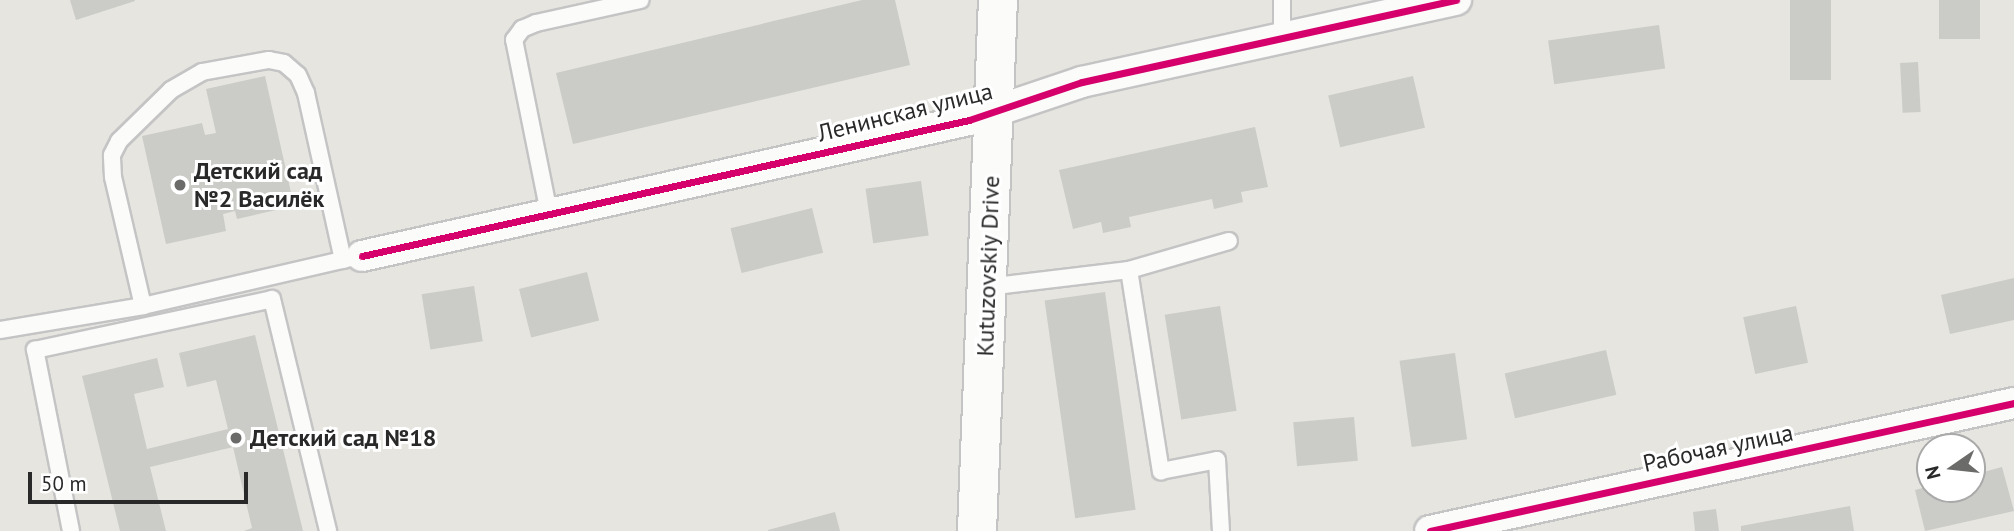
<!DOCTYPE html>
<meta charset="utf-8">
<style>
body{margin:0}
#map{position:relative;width:2014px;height:531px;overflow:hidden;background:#e6e5e0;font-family:"PT Sans",sans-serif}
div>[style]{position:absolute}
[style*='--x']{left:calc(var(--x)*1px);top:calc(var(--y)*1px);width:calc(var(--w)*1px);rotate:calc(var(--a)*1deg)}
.building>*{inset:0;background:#cbcbc7;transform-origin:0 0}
.roads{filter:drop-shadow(2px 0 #c5c4c5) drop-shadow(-2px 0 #c5c4c5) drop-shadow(0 2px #c5c4c5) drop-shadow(0 -2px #c5c4c5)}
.service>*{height:16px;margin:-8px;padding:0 8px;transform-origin:8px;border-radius:8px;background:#fbfbfa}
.minor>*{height:30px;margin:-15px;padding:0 15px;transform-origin:15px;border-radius:15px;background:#fbfbfa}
.tertiary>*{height:38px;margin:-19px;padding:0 19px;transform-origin:19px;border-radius:19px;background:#fbfbfa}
.cycleway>*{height:7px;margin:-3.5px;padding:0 3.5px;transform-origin:3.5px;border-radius:3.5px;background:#d6006c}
.dots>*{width:19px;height:19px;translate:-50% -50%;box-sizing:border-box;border:4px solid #fff;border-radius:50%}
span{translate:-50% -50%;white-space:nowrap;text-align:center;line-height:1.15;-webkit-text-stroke:6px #fff;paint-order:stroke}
.street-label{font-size:24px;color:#292929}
.poi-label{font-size:24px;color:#292929;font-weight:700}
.left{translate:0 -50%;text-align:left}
.north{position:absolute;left:1916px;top:433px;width:70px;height:70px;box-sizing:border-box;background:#fff;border:2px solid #a9a9a9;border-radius:50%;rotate:256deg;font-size:19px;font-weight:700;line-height:28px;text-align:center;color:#292929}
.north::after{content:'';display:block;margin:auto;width:24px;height:32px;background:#6b6b69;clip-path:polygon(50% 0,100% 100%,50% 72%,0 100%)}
.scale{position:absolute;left:28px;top:472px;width:220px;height:32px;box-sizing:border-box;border:4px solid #292929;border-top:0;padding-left:9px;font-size:21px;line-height:24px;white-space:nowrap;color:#292929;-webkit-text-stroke:5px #fff;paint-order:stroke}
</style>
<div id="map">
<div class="building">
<i style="clip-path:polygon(70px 0,135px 0,135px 1px,76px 20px)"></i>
<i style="clip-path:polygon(862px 0,895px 0,910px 65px,573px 144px,556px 73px)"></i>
<i style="left:1790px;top:0;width:41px;height:80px"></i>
<i style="left:1939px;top:0;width:41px;height:39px"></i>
<i style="left:1659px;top:25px;width:44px;height:112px;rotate:82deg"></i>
<i style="left:1918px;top:62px;width:50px;height:18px;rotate:87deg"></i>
<i style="clip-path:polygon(265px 76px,294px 206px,237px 219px,235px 211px,223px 214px,226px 231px,166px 244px,142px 136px,202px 123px,205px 135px,216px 133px,206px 89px)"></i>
<i style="left:1413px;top:76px;width:53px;height:87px;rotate:77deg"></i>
<i style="clip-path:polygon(1255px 127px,1268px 187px,1241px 192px,1243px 202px,1214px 209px,1212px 199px,1129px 217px,1131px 227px,1103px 233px,1101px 222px,1073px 229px,1059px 170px)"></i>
<i style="left:921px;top:181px;width:55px;height:56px;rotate:82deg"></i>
<i style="left:812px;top:208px;width:46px;height:84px;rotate:76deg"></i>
<i style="left:587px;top:272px;width:50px;height:70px;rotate:76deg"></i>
<i style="clip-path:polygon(2014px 278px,2014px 320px,1950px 334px,1941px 295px)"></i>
<i style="left:474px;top:286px;width:56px;height:53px;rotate:81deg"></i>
<i style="left:1105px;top:292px;width:220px;height:61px;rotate:82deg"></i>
<i style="left:1220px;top:306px;width:106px;height:56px;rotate:81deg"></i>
<i style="left:1796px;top:306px;width:58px;height:54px;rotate:78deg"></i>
<i style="clip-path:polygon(255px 335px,303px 531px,244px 531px,252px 528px,233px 447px,150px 467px,166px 531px,120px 531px,82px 376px,157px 358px,164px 387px,134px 394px,147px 449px,228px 429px,216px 380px,187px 387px,179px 353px)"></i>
<i style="left:1606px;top:350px;width:46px;height:104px;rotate:77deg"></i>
<i style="left:1455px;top:353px;width:87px;height:56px;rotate:82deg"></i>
<i style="left:1354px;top:417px;width:44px;height:61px;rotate:85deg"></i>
<i style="clip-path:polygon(2002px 467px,2014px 511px,1925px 531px,1915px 490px,1930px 486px,1972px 489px,1972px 475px)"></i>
<i style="clip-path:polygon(1850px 506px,1854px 531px,1741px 531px,1741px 526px)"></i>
<i style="clip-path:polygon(1716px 509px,1719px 531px,1695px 531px,1693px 512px)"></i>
<i style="clip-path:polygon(835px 512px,840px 531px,768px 531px,768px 530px)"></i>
</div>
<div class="roads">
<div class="service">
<i style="--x:1282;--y:38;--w:38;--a:-90"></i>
<i style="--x:549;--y:213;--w:177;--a:-101.4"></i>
<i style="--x:514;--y:40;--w:14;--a:-54"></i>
<i style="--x:522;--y:29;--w:15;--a:-23"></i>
<i style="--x:536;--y:23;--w:107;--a:-12.4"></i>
<i style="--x:1129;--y:270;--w:204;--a:81"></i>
<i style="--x:1161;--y:471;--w:57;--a:-11.1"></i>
<i style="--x:1217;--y:460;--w:71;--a:86.8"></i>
<i style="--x:987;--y:287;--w:143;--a:-6.8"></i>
<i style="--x:1129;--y:270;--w:104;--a:-16.2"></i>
<i style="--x:143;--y:306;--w:132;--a:-103.1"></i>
<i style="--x:113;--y:177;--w:22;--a:-93"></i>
<i style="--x:112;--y:155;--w:16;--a:-63"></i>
<i style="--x:119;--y:141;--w:73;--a:-44.4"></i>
<i style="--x:171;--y:90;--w:36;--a:-30"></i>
<i style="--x:202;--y:72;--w:68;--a:-10.2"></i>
<i style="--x:269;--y:60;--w:15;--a:11"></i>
<i style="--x:284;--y:63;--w:18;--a:41"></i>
<i style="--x:298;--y:75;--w:20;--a:66"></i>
<i style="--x:306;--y:93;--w:171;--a:77.5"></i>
<i style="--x:0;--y:330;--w:145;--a:-9.5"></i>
<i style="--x:143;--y:306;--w:213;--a:-13"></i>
<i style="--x:71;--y:531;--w:185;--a:-101.2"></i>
<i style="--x:35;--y:350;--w:242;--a:-12.1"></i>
<i style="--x:272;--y:299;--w:239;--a:76.4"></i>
</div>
<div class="minor">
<i style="--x:362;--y:256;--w:622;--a:-12.63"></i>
<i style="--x:969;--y:120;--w:119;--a:-18.6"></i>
<i style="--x:1082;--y:82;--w:383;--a:-12.4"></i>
<i style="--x:1430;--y:531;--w:598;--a:-12.36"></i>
</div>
<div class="tertiary">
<i style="--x:977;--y:531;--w:531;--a:-87.74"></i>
</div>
</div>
<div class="cycleway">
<i style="--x:362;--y:256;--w:622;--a:-12.63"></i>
<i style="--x:969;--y:120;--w:119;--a:-18.6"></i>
<i style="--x:1082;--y:82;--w:383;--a:-12.4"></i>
<i style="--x:1430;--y:531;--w:598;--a:-12.36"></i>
</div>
<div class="dots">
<i style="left:180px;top:185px;background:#6b6b69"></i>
<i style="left:236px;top:438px;background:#6b6b69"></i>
</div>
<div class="street-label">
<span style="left:905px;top:112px;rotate:-14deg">Ленинская улица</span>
<span style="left:988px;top:266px;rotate:-88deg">Kutuzovskiy Drive</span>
<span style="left:1718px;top:448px;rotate:-12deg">Рабочая улица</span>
</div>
<div class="poi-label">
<span class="left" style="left:194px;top:185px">Детский сад<br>№2 Василёк</span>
<span class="left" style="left:250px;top:438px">Детский сад №18</span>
</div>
<div class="north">N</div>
<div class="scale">50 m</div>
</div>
